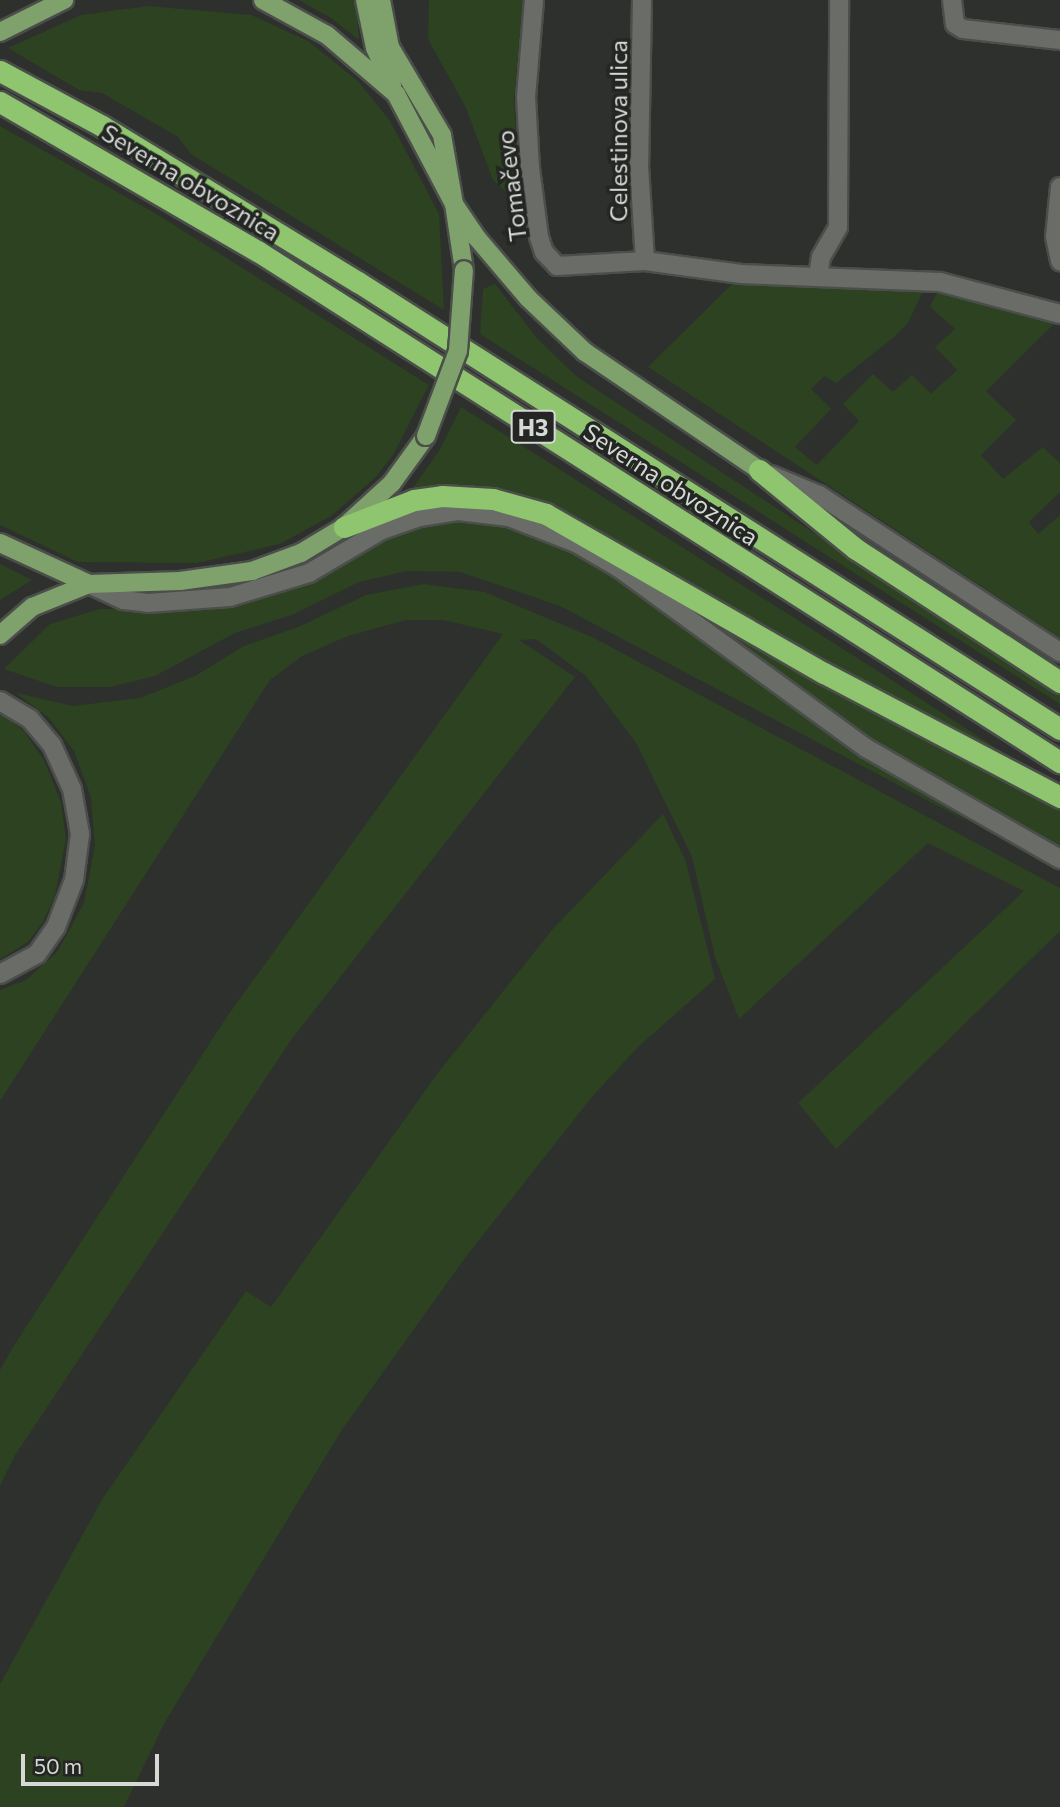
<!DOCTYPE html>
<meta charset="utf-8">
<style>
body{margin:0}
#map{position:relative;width:1060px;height:1807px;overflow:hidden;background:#2d302c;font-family:Commissioner,sans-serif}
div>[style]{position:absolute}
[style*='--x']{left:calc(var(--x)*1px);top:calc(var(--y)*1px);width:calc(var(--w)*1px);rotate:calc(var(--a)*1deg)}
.green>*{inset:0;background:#2c4220}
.roads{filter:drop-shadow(2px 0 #4b4e4a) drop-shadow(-2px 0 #4b4e4a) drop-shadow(0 2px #4b4e4a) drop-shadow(0 -2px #4b4e4a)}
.minor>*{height:18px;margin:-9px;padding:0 9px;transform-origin:9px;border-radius:9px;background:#696c67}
.major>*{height:18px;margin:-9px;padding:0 9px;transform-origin:9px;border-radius:9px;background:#7fa16b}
.highway>*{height:21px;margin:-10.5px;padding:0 10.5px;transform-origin:10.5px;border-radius:10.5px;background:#8ec56e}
.bridges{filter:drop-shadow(2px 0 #4b4e4a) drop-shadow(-2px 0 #4b4e4a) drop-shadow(0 2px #4b4e4a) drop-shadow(0 -2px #4b4e4a)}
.major-bridge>*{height:18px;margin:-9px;padding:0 9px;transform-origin:9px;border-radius:9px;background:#7fa16b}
span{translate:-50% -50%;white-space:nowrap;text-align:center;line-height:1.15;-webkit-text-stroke:7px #232622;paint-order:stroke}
.shield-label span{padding:2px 5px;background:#232622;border:2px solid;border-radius:5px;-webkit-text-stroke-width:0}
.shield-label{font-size:23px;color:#d7d9d6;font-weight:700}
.street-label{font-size:24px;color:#d7d9d6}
.scale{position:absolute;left:21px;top:1754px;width:138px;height:32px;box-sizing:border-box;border:4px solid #d7d9d6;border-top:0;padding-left:9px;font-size:21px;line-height:24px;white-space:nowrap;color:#d7d9d6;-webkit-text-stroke:5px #232622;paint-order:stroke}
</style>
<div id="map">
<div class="green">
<i style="clip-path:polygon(299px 0,356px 0,359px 40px,331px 18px)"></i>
<i style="clip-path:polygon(429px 0,523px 0,514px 99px,520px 205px,493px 180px,466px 108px,428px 39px)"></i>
<i style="clip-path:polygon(148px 6px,251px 15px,308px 41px,358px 81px,390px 121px,439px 214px,444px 310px,191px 154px,178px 137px,102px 93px,79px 90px,8px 48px,81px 15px)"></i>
<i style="clip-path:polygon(0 126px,158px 215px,429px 385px,393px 455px,376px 477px,331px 516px,280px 544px,197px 563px,78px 562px,0 525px)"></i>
<i style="clip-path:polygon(733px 283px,925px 287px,908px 323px,893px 338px,836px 383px,824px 376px,811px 389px,831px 409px,795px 447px,817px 465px,859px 421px,843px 404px,873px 374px,893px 392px,912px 375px,931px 394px,957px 370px,935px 347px,955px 329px,930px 307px,937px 293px,1057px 321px,986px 391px,1016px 420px,981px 455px,1003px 479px,1043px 447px,1060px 463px,1060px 492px,1029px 522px,1038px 534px,1060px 515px,1060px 638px,648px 367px)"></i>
<i style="clip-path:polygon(495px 284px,537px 338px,576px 376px,1060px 695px,1060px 704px,480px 334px,483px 289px)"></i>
<i style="clip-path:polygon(461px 407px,870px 666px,1019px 763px,819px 660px,582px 524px,410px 492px,439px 451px)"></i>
<i style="clip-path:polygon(472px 520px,520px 529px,571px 546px,812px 722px,972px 824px,560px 606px,460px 572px,407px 571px,359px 582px,294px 614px,235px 633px,155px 676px,110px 687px,57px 687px,4px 669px,50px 624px,100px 609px,187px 608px,427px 522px)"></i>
<i style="clip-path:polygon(0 564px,32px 580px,0 600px)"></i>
<i style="clip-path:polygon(424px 584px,485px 592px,594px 638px,1060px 888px,1060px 931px,836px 1149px,798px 1103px,1024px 891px,928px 843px,739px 1019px,715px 957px,692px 857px,636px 743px,586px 676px,536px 639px,519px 640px,575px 677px,291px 1040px,14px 1457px,0 1486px,0 1370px,13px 1347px,226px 1018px,503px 634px,443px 620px,406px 620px,348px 636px,302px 656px,270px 680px,0 1101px,0 990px,26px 980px,57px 952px,84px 903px,95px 846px,91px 798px,74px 751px,49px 718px,16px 693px,73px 706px,140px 698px,195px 676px,244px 646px,298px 627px,366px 595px)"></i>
<i style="clip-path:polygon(721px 626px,1060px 809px,1060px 849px,886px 749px,719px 632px)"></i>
<i style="clip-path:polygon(0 712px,24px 731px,44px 760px,61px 802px,66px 839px,55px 896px,43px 922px,28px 942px,0 959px)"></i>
<i style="clip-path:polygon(663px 814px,685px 859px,715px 979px,638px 1047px,591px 1098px,465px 1258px,341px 1431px,165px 1722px,124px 1807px,0 1807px,0 1684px,103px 1498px,246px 1291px,271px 1307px,437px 1074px,552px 930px)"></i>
</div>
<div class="roads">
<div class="minor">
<i style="--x:534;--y:0;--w:97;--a:94.7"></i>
<i style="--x:526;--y:97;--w:71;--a:86.8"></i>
<i style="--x:530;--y:168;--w:70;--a:82.6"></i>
<i style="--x:539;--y:237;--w:16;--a:72"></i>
<i style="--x:544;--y:252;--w:19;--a:47"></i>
<i style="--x:557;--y:266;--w:88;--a:-3.3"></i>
<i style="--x:645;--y:261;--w:97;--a:7.7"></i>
<i style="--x:741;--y:274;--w:199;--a:2.3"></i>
<i style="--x:940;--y:282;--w:124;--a:14.9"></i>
<i style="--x:642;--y:0;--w:166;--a:91"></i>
<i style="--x:639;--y:166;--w:95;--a:86.4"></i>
<i style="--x:952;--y:0;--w:24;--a:83"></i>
<i style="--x:955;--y:24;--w:9;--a:32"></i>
<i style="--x:963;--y:29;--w:98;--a:6.5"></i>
<i style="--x:1060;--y:187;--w:50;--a:95.7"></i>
<i style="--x:1055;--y:237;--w:25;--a:78"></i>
<i style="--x:818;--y:276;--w:19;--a:-81"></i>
<i style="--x:821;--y:257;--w:34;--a:-60"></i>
<i style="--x:838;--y:227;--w:227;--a:-89.7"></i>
<i style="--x:771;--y:475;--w:52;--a:22.6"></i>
<i style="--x:819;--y:495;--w:288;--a:33.1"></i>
<i style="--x:89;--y:584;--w:38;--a:25"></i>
<i style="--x:124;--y:600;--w:24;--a:7"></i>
<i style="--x:148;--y:603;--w:82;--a:-4.2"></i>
<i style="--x:230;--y:597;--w:83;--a:-16.9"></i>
<i style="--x:309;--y:573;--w:85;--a:-30.5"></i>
<i style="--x:382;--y:530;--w:40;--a:-18.9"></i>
<i style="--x:420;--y:517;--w:38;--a:-9"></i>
<i style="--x:458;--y:511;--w:51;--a:6.7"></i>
<i style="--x:509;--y:517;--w:72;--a:21.2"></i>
<i style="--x:576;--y:543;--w:50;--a:30.2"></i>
<i style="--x:619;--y:568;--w:306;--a:36.1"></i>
<i style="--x:866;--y:748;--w:224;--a:29.8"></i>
<i style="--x:0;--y:701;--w:35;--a:31"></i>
<i style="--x:30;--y:719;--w:34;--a:50"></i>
<i style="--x:52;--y:745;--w:48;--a:65.6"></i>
<i style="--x:72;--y:789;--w:46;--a:79.9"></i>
<i style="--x:80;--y:834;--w:46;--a:97.4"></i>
<i style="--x:74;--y:880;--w:50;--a:111"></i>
<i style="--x:56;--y:927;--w:33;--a:125"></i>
<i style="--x:37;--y:954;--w:42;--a:151.6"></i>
</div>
<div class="major">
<i style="--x:263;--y:0;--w:73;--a:28.7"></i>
<i style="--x:327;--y:35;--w:91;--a:40.5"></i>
<i style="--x:396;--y:94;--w:124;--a:62.2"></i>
<i style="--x:454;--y:204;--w:67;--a:81.4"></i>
<i style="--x:365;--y:0;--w:49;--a:78.2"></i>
<i style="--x:375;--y:48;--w:41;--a:65.3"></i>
<i style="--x:381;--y:0;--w:48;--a:79.2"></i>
<i style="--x:390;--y:47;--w:102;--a:59.4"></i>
<i style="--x:442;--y:135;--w:70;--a:80.1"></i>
<i style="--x:454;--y:204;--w:41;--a:55.9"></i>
<i style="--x:477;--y:238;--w:79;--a:49.6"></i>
<i style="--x:528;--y:298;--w:79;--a:43.5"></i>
<i style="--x:585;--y:352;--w:210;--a:34.1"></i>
<i style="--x:0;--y:32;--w:72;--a:-26.6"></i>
<i style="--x:0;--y:543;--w:98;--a:24.7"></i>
<i style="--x:89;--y:584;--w:91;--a:-1.9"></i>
<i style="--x:180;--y:581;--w:73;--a:-7.9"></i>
<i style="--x:252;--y:571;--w:52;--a:-20.2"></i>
<i style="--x:301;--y:553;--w:50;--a:-31.2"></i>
<i style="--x:344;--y:527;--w:65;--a:-42.5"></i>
<i style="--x:392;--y:483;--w:58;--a:-54.1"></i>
<i style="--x:0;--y:635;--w:43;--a:-41.2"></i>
<i style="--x:32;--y:607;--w:61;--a:-22"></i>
</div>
<div class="highway">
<i style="--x:0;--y:71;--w:116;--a:28.3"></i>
<i style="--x:102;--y:126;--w:300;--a:31.4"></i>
<i style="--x:358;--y:282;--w:832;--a:32.49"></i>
<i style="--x:0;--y:102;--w:299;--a:30.1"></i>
<i style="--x:259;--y:252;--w:950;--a:32.49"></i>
<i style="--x:759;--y:470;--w:125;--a:39.2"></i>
<i style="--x:856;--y:549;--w:244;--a:33.1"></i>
<i style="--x:344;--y:527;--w:75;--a:-21.1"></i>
<i style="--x:414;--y:500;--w:28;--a:-8"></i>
<i style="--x:442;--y:496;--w:51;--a:3.4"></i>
<i style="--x:493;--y:499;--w:55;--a:15.8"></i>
<i style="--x:546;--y:514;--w:320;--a:29.8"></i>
<i style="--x:824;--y:673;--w:267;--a:27.7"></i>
</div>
</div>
<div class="bridges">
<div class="major-bridge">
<i style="--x:426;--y:436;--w:91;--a:-69.4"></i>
<i style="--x:458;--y:351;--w:81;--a:-85.8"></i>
</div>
</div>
<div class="shield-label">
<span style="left:533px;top:427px">H3</span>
</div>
<div class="street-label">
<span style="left:618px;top:131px;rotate:-90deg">Celestinova ulica</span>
<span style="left:191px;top:182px;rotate:31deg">Severna obvoznica</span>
<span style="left:511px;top:186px;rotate:-97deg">Tomačevo</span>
<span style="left:671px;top:484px;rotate:33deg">Severna obvoznica</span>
</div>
<div class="scale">50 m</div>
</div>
